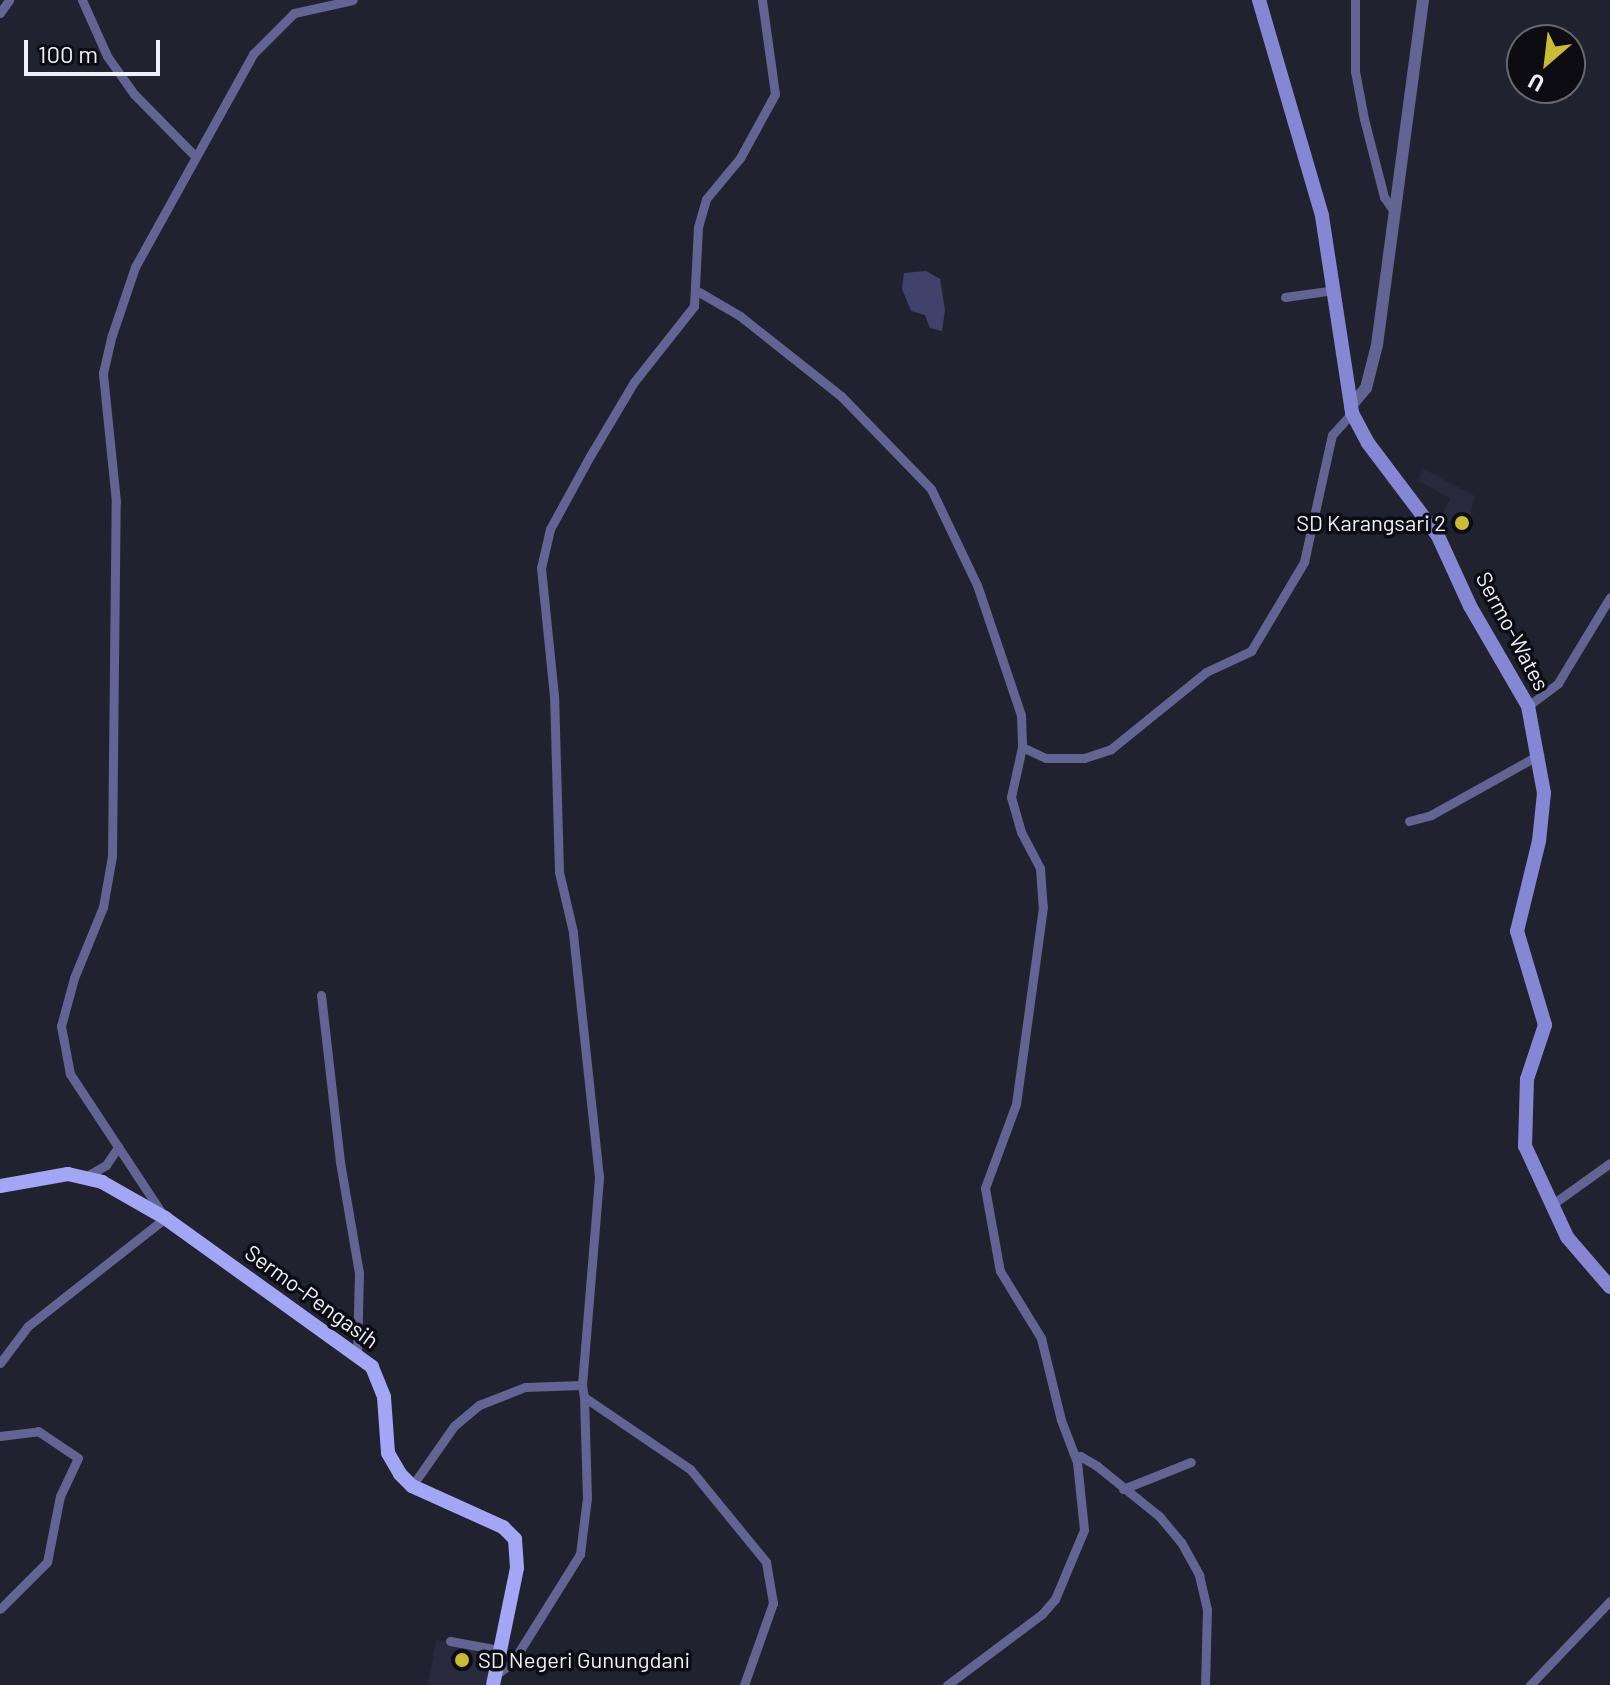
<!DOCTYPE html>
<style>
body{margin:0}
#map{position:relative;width:1610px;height:1685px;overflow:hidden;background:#212230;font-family:Barlow,sans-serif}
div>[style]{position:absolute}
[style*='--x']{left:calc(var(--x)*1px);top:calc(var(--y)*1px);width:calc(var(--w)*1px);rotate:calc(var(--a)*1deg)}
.built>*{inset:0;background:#28293d}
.green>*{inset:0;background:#41426c}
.minor>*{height:9px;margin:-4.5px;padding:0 4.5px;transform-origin:4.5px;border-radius:4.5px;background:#626493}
.tertiary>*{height:12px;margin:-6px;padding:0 6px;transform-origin:6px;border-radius:6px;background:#626493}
.secondary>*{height:14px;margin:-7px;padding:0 7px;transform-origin:7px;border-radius:7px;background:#8687d4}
.primary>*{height:14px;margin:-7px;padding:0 7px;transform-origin:7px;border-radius:7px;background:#a3a6f5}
.dots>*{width:22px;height:22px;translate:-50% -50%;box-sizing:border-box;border:4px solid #0c0c12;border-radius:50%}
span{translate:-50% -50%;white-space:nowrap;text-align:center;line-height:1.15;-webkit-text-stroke:7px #0c0c12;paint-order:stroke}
.poi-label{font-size:22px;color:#eff0fa}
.right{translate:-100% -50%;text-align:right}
.left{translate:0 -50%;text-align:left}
.street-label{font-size:22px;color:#eff0fa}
.north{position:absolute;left:1506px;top:24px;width:80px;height:80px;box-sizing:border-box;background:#0c0c12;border:2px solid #67676f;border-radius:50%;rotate:208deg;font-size:22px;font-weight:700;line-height:32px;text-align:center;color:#eff0fa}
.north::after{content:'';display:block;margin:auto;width:28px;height:36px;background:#caba39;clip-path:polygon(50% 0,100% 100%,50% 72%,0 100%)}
.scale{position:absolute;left:24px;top:40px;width:136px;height:36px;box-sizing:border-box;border:4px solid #eff0fa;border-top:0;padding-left:10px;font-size:24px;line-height:28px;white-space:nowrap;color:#eff0fa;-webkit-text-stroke:6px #0c0c12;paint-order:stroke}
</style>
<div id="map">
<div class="built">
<i style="clip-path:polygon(1424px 469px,1475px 496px,1466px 531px,1442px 516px,1450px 498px,1417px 480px)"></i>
<i style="clip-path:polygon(436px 1640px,493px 1651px,489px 1685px,428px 1685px)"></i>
</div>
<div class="green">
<i style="clip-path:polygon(926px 271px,940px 279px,945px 310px,942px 331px,930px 328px,925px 315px,911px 311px,902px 289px,904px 273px)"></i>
</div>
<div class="minor">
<i style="--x:82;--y:0;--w:61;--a:65.9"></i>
<i style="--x:107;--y:56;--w:47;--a:54.6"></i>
<i style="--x:134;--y:94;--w:88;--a:45.5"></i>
<i style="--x:1355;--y:0;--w:71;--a:90"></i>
<i style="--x:1355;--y:71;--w:49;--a:79.4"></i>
<i style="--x:1364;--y:119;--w:81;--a:75.6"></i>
<i style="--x:1384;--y:197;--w:19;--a:55"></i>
<i style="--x:0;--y:13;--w:16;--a:-55"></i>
<i style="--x:699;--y:292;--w:48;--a:30.3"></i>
<i style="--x:740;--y:316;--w:129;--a:38.4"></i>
<i style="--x:841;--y:396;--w:129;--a:45.9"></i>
<i style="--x:931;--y:489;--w:106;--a:64.4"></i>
<i style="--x:977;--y:585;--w:137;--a:71.3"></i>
<i style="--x:1021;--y:715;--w:32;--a:88"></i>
<i style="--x:1022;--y:747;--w:51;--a:102.4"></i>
<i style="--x:1011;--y:797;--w:36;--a:74"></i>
<i style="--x:1021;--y:832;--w:41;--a:62.2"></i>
<i style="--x:1040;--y:868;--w:39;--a:86"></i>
<i style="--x:1043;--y:907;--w:199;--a:97.8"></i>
<i style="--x:1016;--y:1104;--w:90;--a:110.3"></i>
<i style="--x:985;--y:1188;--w:84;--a:79.8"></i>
<i style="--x:1000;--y:1271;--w:79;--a:58.5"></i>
<i style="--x:1041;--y:1338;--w:84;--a:76.3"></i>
<i style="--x:1061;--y:1420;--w:45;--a:69.1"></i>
<i style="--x:1077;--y:1462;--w:68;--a:84.1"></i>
<i style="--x:1084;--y:1530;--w:75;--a:112.8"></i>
<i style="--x:1055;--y:1599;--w:20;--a:131"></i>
<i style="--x:1042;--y:1614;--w:119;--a:143.2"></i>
<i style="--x:1285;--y:297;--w:49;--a:-8.1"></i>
<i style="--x:1528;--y:706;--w:38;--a:-37"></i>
<i style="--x:1558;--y:683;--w:100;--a:-58.8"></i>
<i style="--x:1022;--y:747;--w:26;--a:25"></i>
<i style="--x:1046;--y:758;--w:38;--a:0"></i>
<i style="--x:1084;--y:758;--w:28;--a:-18"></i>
<i style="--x:1111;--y:749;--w:122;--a:-39"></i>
<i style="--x:1206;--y:672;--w:50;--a:-25"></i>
<i style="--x:1251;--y:651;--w:104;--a:-59.2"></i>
<i style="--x:1304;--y:562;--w:130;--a:-77.6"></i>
<i style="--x:1332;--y:435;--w:30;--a:-48"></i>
<i style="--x:1409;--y:821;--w:23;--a:-15"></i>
<i style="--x:1431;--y:815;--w:124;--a:-29.1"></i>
<i style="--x:321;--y:995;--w:168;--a:83.5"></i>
<i style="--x:340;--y:1162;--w:113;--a:80.3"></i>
<i style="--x:359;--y:1273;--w:80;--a:91.4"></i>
<i style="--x:87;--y:1176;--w:22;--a:-30"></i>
<i style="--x:106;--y:1165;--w:22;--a:-56"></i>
<i style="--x:1550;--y:1206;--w:74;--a:-35.6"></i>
<i style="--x:0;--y:1363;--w:46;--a:-52.9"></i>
<i style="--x:28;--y:1326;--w:174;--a:-38.2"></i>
<i style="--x:165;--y:1218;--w:173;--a:-123.4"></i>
<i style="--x:70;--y:1074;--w:49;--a:-100.6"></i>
<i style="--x:61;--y:1026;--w:50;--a:-74.8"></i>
<i style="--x:74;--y:978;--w:77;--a:-67.8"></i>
<i style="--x:103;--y:907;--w:52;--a:-80"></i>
<i style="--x:112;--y:856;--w:354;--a:-89.4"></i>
<i style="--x:116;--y:502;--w:130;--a:-95.8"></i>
<i style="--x:103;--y:373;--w:39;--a:-77"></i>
<i style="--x:112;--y:335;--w:72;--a:-71.3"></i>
<i style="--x:135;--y:267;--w:244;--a:-61"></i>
<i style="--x:253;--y:54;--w:58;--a:-45"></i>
<i style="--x:294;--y:13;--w:60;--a:-12.4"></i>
<i style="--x:582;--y:1385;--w:12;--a:81"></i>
<i style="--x:584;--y:1397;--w:128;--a:34.2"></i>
<i style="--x:690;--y:1469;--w:120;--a:50.7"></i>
<i style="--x:766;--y:1562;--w:42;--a:80.3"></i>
<i style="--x:773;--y:1603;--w:87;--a:109.5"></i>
<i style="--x:0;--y:1436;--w:38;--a:-7"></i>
<i style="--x:38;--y:1431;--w:48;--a:34"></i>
<i style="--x:78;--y:1458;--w:42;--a:115.3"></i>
<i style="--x:60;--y:1496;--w:67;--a:101.1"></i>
<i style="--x:47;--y:1562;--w:66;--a:135"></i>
<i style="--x:1077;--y:1462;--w:7;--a:-63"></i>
<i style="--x:1080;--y:1456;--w:20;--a:30"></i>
<i style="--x:1097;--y:1466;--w:80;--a:38.9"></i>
<i style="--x:1159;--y:1516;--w:34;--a:50"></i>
<i style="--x:1181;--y:1542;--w:38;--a:61"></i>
<i style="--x:1199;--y:1575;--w:35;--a:77"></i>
<i style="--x:1207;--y:1609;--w:76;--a:91.5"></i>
<i style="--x:412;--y:1486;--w:73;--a:-55"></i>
<i style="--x:454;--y:1426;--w:33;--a:-40"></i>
<i style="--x:479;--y:1405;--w:49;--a:-21.4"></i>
<i style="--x:525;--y:1387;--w:57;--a:-2"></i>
<i style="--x:582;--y:1385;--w:209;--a:-85.3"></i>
<i style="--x:599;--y:1177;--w:246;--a:-96.1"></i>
<i style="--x:573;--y:932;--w:62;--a:-103.1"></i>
<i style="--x:559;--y:872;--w:176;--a:-91.6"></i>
<i style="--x:554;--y:696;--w:129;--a:-95.8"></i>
<i style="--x:541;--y:568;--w:40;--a:-77"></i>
<i style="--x:550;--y:529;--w:83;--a:-61.3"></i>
<i style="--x:590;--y:456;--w:86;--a:-59.3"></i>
<i style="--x:634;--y:382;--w:97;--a:-51.7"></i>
<i style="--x:694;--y:306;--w:79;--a:-87.1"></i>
<i style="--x:698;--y:227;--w:29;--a:-74"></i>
<i style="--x:706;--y:199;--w:53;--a:-50.3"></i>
<i style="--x:740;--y:158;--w:73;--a:-61.3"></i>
<i style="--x:775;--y:94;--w:95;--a:-97.9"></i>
<i style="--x:1123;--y:1489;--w:73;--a:-21.7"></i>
<i style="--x:450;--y:1641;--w:50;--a:10.4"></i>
<i style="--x:494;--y:1676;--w:22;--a:-36"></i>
<i style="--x:512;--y:1663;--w:128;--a:-58"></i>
<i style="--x:580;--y:1554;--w:56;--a:-82.9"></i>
<i style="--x:587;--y:1498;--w:101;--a:-91.7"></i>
<i style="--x:1530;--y:1685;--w:116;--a:-46.4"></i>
</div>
<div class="tertiary">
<i style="--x:1350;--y:407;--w:25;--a:-50"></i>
<i style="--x:1366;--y:388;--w:44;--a:-75.7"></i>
<i style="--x:1377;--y:345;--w:348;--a:-82.4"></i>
</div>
<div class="secondary">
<i style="--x:1259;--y:0;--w:225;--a:73.7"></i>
<i style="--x:1322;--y:216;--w:199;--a:81.3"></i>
<i style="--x:1352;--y:413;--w:34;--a:62"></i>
<i style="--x:1368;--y:443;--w:116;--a:53"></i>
<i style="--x:1438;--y:536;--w:77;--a:65.4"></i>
<i style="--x:1470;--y:606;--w:116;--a:59.9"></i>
<i style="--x:1528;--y:706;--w:88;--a:79.6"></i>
<i style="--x:1544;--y:793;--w:48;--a:95.9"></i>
<i style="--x:1539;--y:841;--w:93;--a:103.7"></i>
<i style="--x:1517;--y:931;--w:98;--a:73.4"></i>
<i style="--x:1545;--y:1025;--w:57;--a:108.4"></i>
<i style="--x:1527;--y:1079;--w:67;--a:91.7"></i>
<i style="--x:1525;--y:1146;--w:100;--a:65.2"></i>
<i style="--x:1567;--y:1237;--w:66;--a:49.3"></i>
</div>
<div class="primary">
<i style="--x:0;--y:1186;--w:69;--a:-10"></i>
<i style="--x:68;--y:1174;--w:35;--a:13"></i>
<i style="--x:102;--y:1182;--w:73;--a:29.7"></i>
<i style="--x:165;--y:1218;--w:255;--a:35.7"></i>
<i style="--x:372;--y:1367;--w:32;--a:68"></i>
<i style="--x:384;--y:1397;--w:56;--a:85.9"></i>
<i style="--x:388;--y:1453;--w:24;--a:60"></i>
<i style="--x:400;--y:1474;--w:17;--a:45"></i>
<i style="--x:412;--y:1486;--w:100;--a:24.3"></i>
<i style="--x:503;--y:1527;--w:17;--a:45"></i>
<i style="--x:515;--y:1539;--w:29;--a:86"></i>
<i style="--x:517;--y:1568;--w:119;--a:101.6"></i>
</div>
<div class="dots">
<i style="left:1462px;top:523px;background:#caba39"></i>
<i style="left:462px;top:1660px;background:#caba39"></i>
</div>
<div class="poi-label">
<span class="right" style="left:1446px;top:523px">SD Karangsari 2</span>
<span class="left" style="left:478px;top:1660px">SD Negeri Gunungdani</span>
</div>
<div class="street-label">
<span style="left:1513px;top:631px;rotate:62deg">Sermo-Wates</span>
<span style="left:312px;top:1296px;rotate:36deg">Sermo-Pengasih</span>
</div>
<div class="north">U</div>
<div class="scale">100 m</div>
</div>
